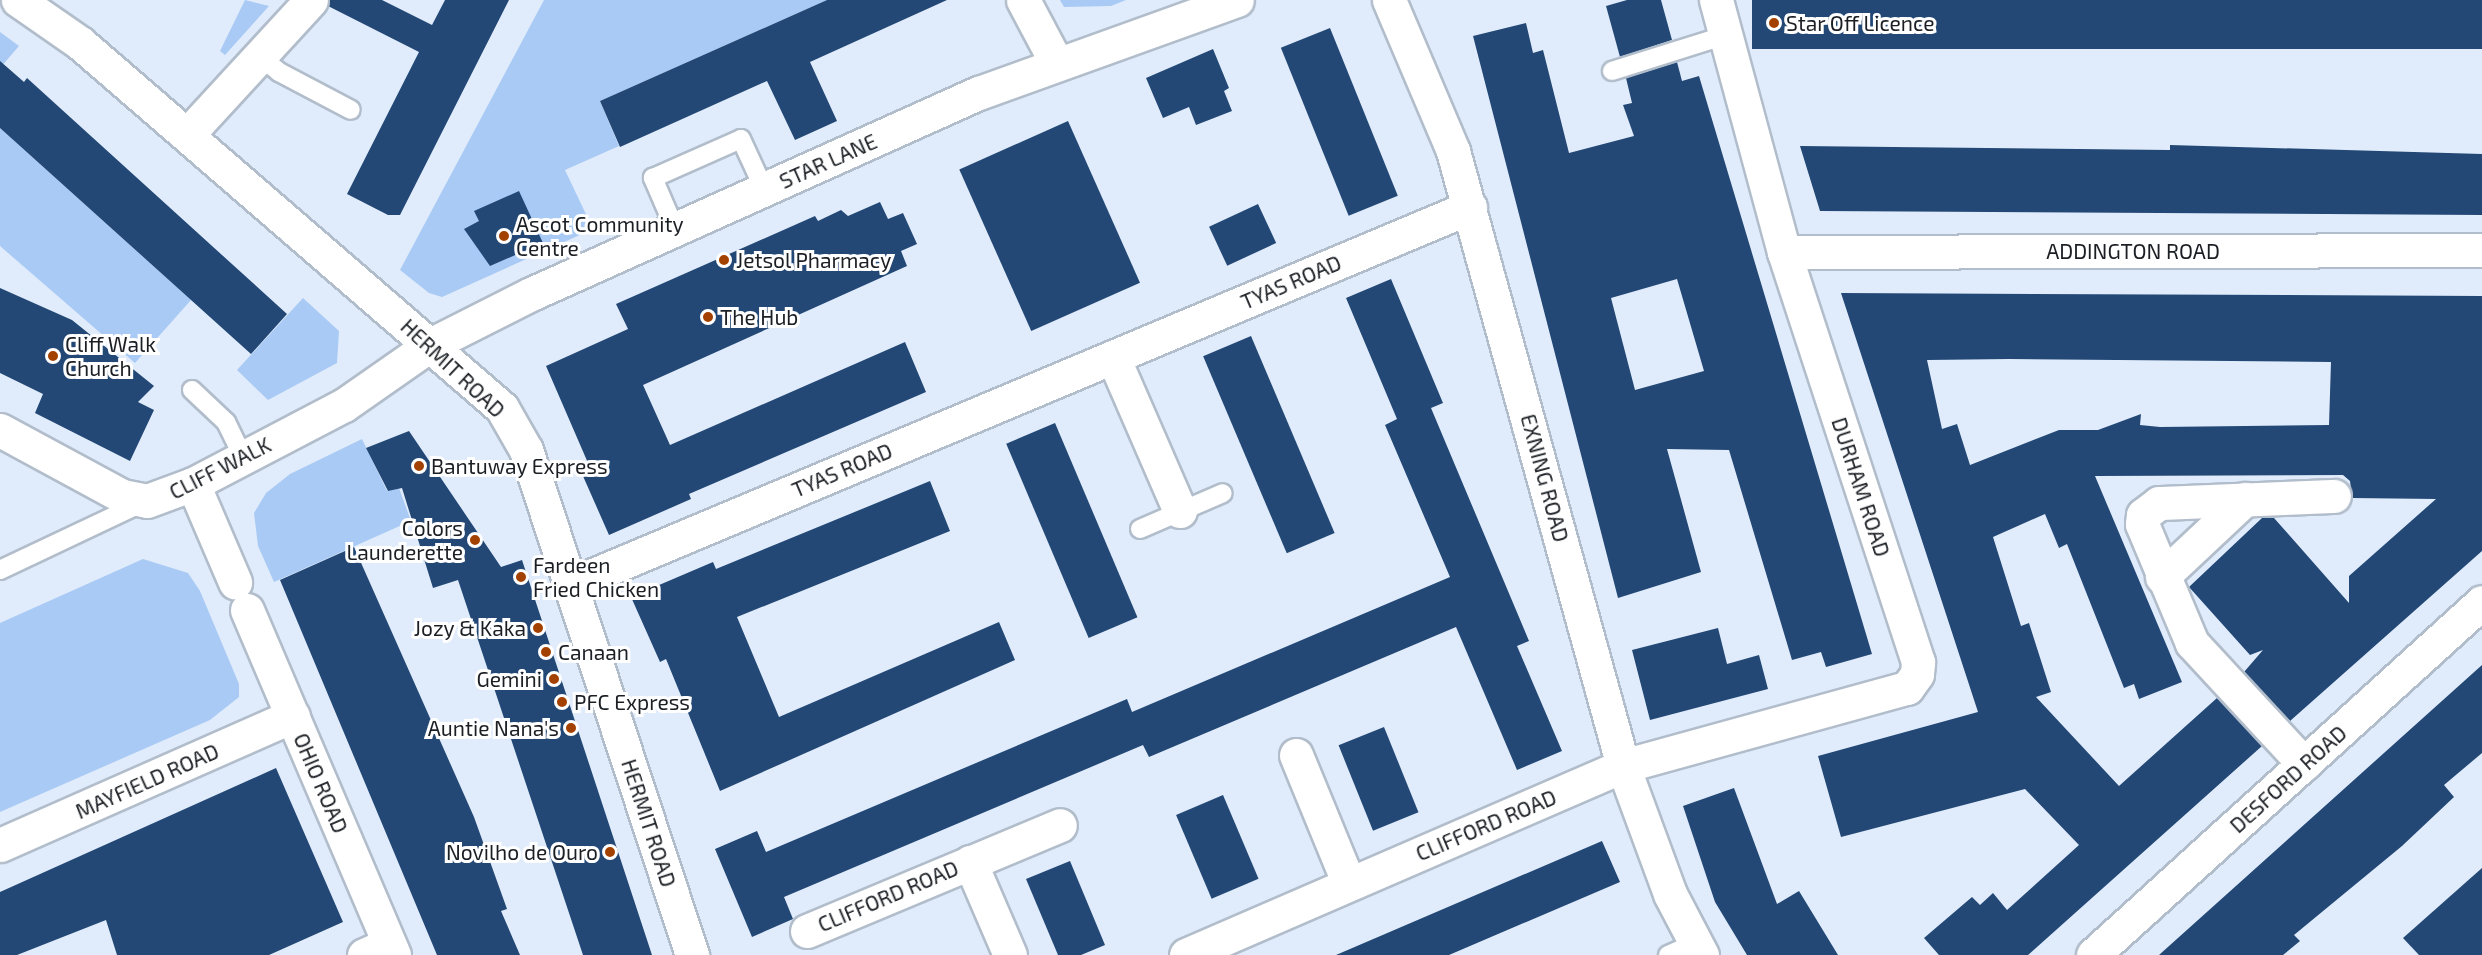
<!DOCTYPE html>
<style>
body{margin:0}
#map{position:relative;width:2482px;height:955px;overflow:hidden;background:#e0ecfb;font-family:"Exo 2",sans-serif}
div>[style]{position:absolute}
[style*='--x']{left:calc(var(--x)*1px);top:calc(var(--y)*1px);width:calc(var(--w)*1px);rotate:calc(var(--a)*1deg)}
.green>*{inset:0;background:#a9caf5}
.building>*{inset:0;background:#234875;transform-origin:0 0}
.roads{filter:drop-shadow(2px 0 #b2bdcb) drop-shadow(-2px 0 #b2bdcb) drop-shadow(0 2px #b2bdcb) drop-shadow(0 -2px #b2bdcb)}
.lane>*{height:18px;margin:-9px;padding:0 9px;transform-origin:9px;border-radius:9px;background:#fff}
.street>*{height:33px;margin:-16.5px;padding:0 16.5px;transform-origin:16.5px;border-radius:16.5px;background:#fff}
.secondary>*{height:33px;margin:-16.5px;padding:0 16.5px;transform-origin:16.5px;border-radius:16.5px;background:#fff}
.dots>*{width:16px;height:16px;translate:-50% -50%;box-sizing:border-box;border:3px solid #fff;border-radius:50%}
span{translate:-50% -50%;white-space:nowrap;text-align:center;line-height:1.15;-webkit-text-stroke:6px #fff;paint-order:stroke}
.poi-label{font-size:21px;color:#1b1f24}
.left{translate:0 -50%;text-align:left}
.right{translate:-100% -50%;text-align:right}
.street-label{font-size:21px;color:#1b1f24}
</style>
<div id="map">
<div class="green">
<i style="clip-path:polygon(245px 0,269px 6px,225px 55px,220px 51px)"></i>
<i style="clip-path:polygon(544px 0,827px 0,600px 101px,619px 146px,565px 170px,593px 229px,442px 297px,429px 293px,400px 270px)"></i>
<i style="clip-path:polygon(1060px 0,1126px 0,1111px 6px,1064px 7px)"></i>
<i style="clip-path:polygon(0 32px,19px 46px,0 68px)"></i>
<i style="clip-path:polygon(0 128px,191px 300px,135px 363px,0 246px)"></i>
<i style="clip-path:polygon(303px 298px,339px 331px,337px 363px,268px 400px,237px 370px)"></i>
<i style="clip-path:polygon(362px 439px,387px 491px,399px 488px,411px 521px,274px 582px,258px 546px,254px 513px,266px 493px,290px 474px)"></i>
<i style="clip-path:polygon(143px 559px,188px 573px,200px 591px,239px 684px,239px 697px,210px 720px,0 812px,0 623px)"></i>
</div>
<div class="building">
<i style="clip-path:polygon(329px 0,382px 0,432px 25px,445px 0,509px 0,400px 215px,388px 215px,347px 194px,419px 52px,328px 6px)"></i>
<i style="clip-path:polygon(827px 0,947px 0,810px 62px,837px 121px,795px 140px,767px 81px,620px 147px,600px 101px)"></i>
<i style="clip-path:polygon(1627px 0,1661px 0,1672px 40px,1620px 57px,1606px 6px)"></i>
<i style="left:1752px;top:0;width:730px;height:49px"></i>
<i style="clip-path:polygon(evenodd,1526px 23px,1533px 53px,1543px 50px,1569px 153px,1634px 136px,1623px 105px,1632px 103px,1626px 78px,1677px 62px,1682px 81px,1699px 76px,1872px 654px,1826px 667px,1821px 652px,1792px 660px,1729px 450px,1667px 449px,1701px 572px,1618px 598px,1473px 36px,1526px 23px,1677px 279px,1704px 371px,1635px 390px,1611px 298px,1677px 279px)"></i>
<i style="left:1330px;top:28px;width:181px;height:53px;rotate:68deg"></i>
<i style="clip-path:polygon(1213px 49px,1229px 88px,1224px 91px,1232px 111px,1196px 125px,1189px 107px,1163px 118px,1146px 78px)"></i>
<i style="clip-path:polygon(0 61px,24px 82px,27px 78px,287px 314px,251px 354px,0 128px)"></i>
<i style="left:1068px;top:121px;width:177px;height:119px;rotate:66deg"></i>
<i style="clip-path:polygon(2170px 145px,2482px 154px,2482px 215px,1820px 211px,1800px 146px,2170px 150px)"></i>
<i style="clip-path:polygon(519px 191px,543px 243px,490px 266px,464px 229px,479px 221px,474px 211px)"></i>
<i style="clip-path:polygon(880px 202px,888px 219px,903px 213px,917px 244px,901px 251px,907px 266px,643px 385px,670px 445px,905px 342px,926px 392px,689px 494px,691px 499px,609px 535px,579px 467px,588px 463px,546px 366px,628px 329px,616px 304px,815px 216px,818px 221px,841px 210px,848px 216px)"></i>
<i style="left:1258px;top:204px;width:43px;height:54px;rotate:65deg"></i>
<i style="clip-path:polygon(1391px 279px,1443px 403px,1431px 408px,1529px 641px,1517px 646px,1562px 751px,1517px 770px,1456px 627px,1149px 757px,1143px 745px,784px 897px,793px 919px,752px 937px,715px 849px,757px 831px,766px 852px,1127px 699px,1132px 712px,1450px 577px,1385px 425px,1397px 419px,1346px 298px)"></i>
<i style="clip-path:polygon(0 288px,72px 320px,154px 386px,138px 402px,154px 410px,130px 461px,35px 413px,43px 394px,0 373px)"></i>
<i style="clip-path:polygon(evenodd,1841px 293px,2482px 296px,2482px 551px,2290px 721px,2244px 672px,2263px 650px,2250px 655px,2189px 587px,2262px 518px,2274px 518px,2349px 603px,2349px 576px,2436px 499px,2352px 498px,2350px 481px,2343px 475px,2095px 476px,2182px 682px,2139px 699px,2134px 684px,2124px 688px,2067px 544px,2059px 548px,2045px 514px,1993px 537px,2021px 626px,2029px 623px,2051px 692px,2036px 697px,2119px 786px,2217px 698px,2262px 746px,2028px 955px,1939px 955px,1924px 938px,1972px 897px,1980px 905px,1993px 893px,2007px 910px,2079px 845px,2025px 789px,1841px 837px,1818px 756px,1978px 712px,1841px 293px,2009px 359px,2331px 362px,2329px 425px,2160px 427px,2140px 425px,2141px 414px,2098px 430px,2059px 430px,1970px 465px,1957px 424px,1942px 429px,1927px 360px,2009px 359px)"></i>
<i style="left:1251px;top:336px;width:214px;height:52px;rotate:67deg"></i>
<i style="left:1055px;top:423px;width:211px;height:53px;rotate:67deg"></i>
<i style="clip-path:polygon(409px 431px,501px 567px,522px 560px,652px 955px,583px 955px,458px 580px,433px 588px,402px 488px,388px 491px,366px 448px)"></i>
<i style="clip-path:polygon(930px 481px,950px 531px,737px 617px,779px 717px,999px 622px,1015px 660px,720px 791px,666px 659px,660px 662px,631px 597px,713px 562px,716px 569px)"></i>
<i style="clip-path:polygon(354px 547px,474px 817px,507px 909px,501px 911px,520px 955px,437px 955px,280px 580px)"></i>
<i style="clip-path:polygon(1718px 628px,1727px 664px,1759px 655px,1768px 689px,1650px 720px,1632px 650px)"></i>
<i style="clip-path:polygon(2482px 665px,2482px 753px,2444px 785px,2454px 797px,2402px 846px,2294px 935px,2300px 941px,2283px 955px,2159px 955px)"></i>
<i style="left:1384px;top:727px;width:92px;height:49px;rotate:68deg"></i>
<i style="clip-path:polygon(276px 768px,343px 922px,269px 955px,117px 955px,106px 920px,17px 955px,0 955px,0 892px)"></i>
<i style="clip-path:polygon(1734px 788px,1777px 904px,1799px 891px,1838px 955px,1747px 955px,1715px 902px,1683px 806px)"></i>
<i style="left:1223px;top:795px;width:91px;height:51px;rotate:67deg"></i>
<i style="clip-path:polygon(1602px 841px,1620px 882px,1498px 934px,1449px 955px,1336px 955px)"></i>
<i style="clip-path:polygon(1070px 861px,1105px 945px,1081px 955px,1058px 955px,1026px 879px)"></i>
<i style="clip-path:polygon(2482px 868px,2482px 955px,2419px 955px,2403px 938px)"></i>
</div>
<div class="roads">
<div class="lane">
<i style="--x:260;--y:56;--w:25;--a:40"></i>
<i style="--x:279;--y:72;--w:81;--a:27.8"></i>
<i style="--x:1612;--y:71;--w:120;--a:-17.5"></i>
<i style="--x:675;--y:229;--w:56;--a:-113.3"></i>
<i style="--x:653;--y:178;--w:96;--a:-23.9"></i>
<i style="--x:741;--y:139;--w:55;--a:65.3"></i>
<i style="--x:192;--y:390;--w:47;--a:43.3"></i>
<i style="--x:226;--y:422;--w:39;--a:64"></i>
<i style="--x:1140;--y:529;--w:90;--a:-23.4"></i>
<i style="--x:0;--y:570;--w:157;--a:-25.3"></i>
<i style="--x:1668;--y:955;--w:30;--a:-24"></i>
</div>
<div class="street">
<i style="--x:1023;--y:0;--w:72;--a:62"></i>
<i style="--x:1389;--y:0;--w:164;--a:67"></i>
<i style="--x:1453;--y:151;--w:638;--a:74.55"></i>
<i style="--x:1623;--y:766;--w:136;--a:69.8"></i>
<i style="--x:1670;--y:894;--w:69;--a:62.3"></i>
<i style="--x:187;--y:135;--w:183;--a:-47.4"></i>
<i style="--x:1784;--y:252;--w:698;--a:-0.16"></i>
<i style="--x:1113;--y:357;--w:168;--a:66.5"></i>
<i style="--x:0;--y:430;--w:139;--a:28.4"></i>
<i style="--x:122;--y:496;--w:25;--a:11"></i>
<i style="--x:147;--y:501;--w:49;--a:-20.3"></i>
<i style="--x:193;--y:484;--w:170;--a:-27.6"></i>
<i style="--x:344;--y:405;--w:105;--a:-34.9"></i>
<i style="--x:193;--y:484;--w:107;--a:66.8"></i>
<i style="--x:2162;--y:577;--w:114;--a:-43.2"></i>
<i style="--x:572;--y:584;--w:974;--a:-22.77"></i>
<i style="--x:247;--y:610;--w:375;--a:66.9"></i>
<i style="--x:1296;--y:755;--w:139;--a:67.7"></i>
<i style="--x:2304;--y:764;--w:165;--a:-132.8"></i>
<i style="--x:2192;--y:643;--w:129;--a:-112.8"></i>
<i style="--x:2142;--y:524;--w:9;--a:-84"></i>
<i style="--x:2143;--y:515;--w:20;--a:-37"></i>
<i style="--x:2159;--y:503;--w:175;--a:-2.3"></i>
<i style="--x:0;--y:845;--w:320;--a:-23.8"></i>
<i style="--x:970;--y:862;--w:101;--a:66.7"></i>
<i style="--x:807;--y:931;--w:274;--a:-22.7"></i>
<i style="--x:364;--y:955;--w:27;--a:-24"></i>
<i style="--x:1186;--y:955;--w:476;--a:-23.4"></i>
<i style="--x:1623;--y:766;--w:295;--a:-15.4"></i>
<i style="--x:1907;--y:688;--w:17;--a:-54"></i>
<i style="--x:1917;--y:674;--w:12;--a:-85"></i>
<i style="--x:1918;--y:662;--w:431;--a:-108.1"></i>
<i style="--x:1784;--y:252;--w:261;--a:-105.1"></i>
<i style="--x:2093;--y:955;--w:525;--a:-42.22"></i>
</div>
<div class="secondary">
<i style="--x:18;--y:0;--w:75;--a:34.7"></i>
<i style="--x:80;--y:43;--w:558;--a:40.86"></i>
<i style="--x:502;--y:408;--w:48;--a:60.3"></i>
<i style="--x:526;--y:450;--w:532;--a:71.8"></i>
<i style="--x:430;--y:345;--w:113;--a:-26.8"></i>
<i style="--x:531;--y:294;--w:491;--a:-24.2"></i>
<i style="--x:979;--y:93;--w:274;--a:-19.8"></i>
</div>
</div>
<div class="dots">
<i style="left:1774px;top:23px;background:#a34100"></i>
<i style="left:504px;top:236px;background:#a34100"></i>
<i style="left:724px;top:260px;background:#a34100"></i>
<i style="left:708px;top:317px;background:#a34100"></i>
<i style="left:53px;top:356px;background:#a34100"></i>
<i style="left:419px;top:466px;background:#a34100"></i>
<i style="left:475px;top:540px;background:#a34100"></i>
<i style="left:521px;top:577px;background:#a34100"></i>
<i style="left:538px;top:628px;background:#a34100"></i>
<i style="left:546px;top:652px;background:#a34100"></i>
<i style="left:554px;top:679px;background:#a34100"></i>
<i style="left:562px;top:702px;background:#a34100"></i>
<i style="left:571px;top:728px;background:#a34100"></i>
<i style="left:610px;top:852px;background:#a34100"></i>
</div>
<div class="poi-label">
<span class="left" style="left:1786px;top:23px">Star Off Licence</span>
<span class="left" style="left:516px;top:236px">Ascot Community<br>Centre</span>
<span class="left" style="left:736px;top:260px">Jetsol Pharmacy</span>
<span class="left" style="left:720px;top:317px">The Hub</span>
<span class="left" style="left:65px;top:356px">Cliff Walk<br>Church</span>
<span class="left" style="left:431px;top:466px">Bantuway Express</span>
<span class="right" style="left:463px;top:540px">Colors<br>Launderette</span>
<span class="left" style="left:533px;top:577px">Fardeen<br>Fried Chicken</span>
<span class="right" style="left:526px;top:628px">Jozy &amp; Kaka</span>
<span class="left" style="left:558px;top:652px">Canaan</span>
<span class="right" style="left:542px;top:679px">Gemini</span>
<span class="left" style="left:574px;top:702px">PFC Express</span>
<span class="right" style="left:559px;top:728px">Auntie Nana's</span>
<span class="right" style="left:598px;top:852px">Novilho de Ouro</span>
</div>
<div class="street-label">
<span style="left:828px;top:161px;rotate:-24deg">STAR LANE</span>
<span style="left:2133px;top:251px">ADDINGTON ROAD</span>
<span style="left:1291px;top:282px;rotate:-23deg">TYAS ROAD</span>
<span style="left:453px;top:368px;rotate:43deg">HERMIT ROAD</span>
<span style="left:220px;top:468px;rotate:-27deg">CLIFF WALK</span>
<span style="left:842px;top:470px;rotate:-23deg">TYAS ROAD</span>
<span style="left:1545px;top:478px;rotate:75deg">EXNING ROAD</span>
<span style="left:1861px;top:487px;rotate:72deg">DURHAM ROAD</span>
<span style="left:2288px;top:779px;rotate:-42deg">DESFORD ROAD</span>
<span style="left:147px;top:781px;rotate:-24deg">MAYFIELD ROAD</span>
<span style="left:321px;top:783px;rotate:67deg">OHIO ROAD</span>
<span style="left:649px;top:823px;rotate:72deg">HERMIT ROAD</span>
<span style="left:1486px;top:825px;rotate:-23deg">CLIFFORD ROAD</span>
<span style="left:888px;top:896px;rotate:-23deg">CLIFFORD ROAD</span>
</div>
</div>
